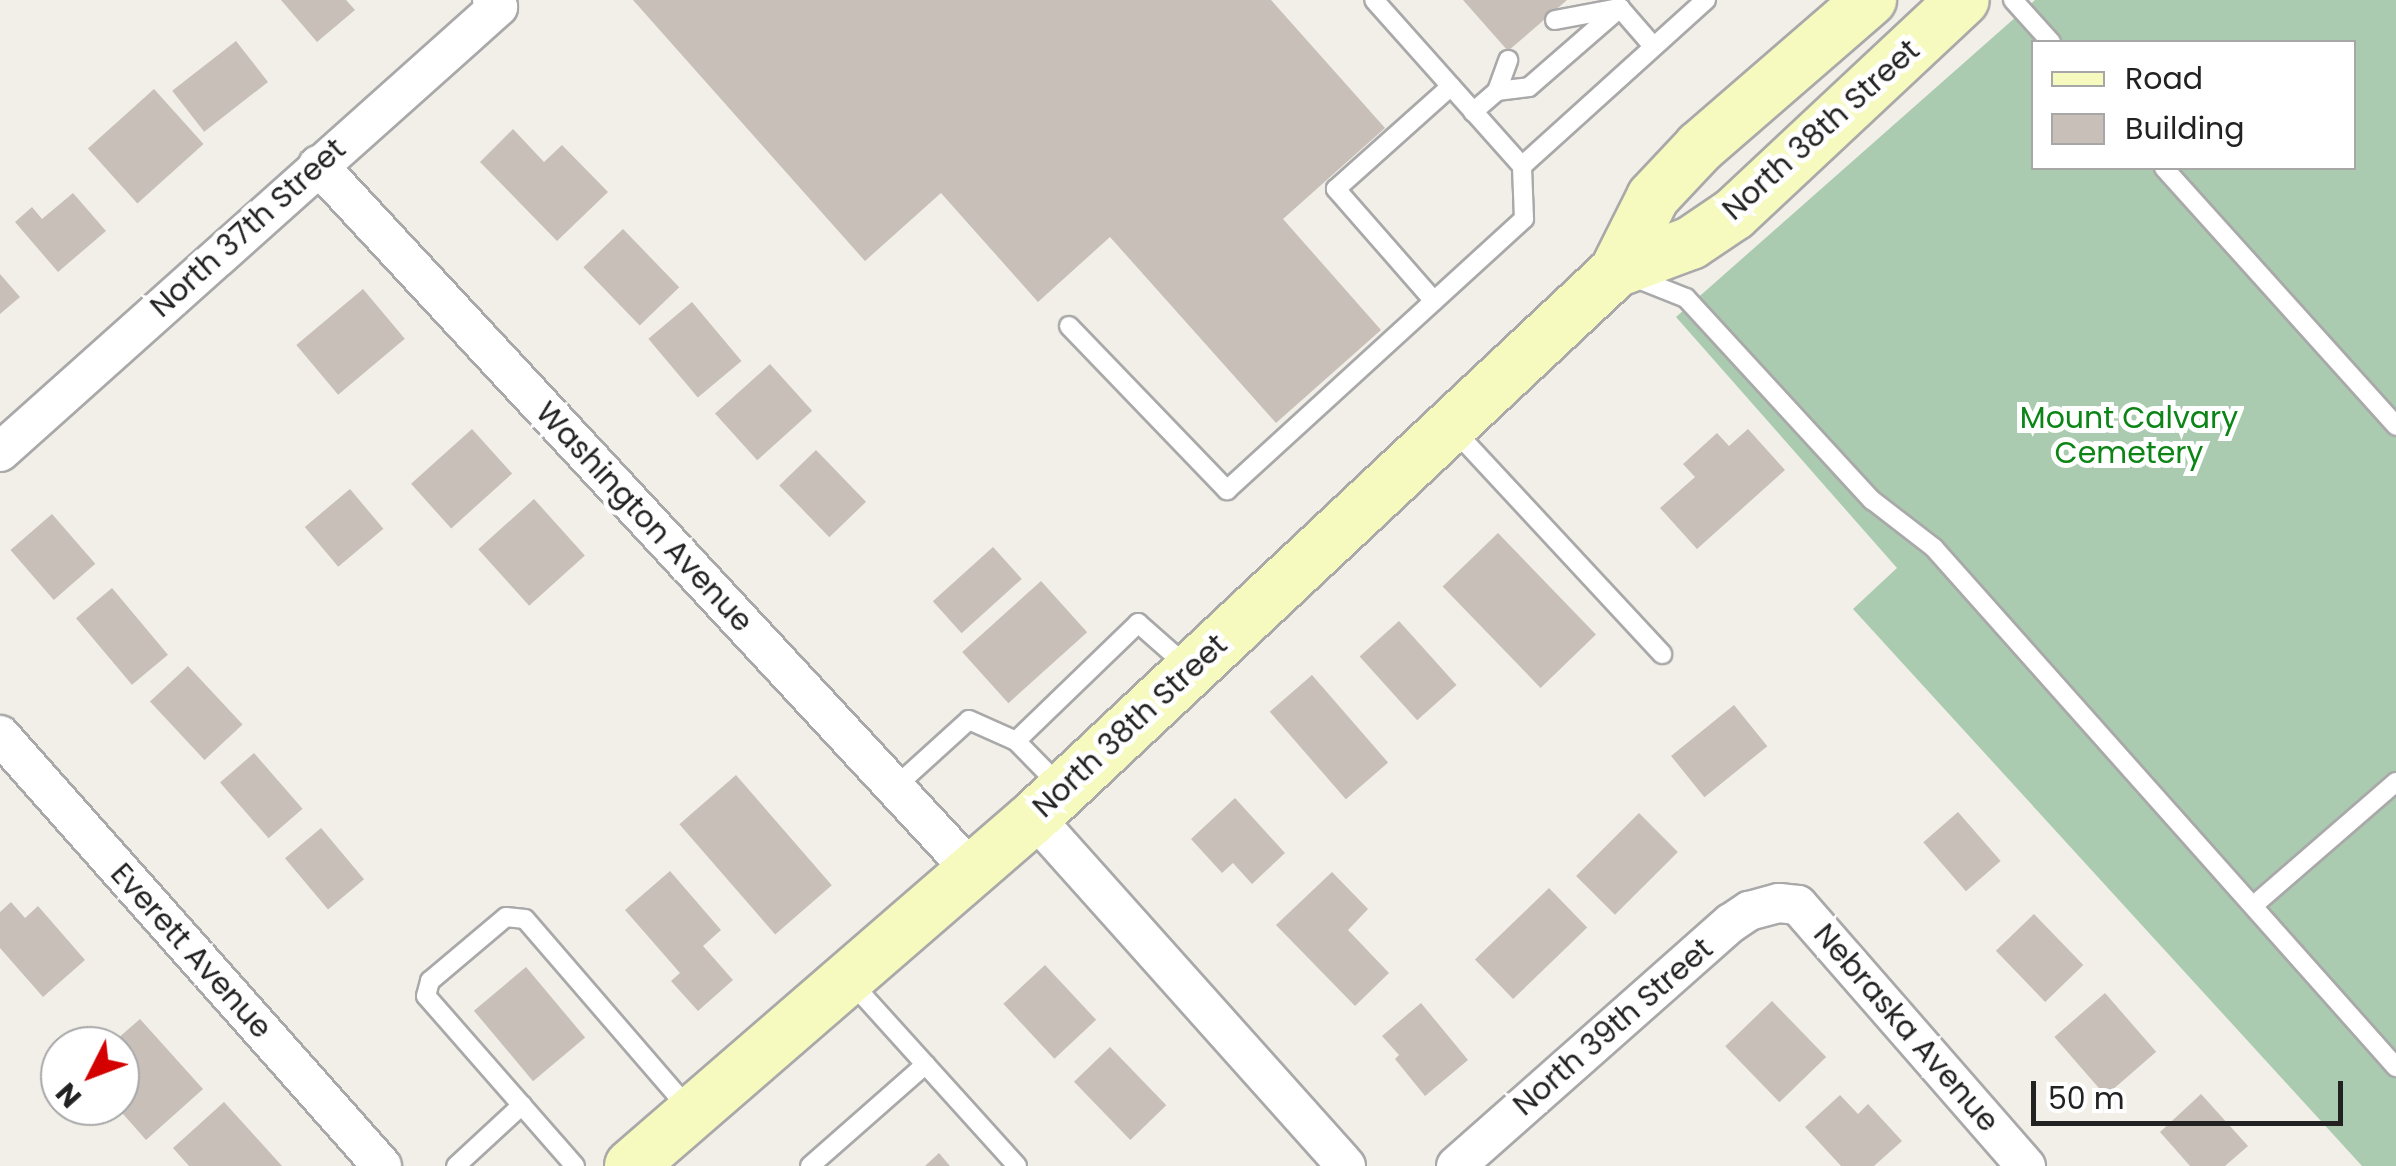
<!DOCTYPE html>
<style>
body{margin:0}
#map{position:relative;width:2396px;height:1166px;overflow:hidden;background:#f2efe9;font-family:Poppins,sans-serif}
div>[style]{position:absolute}
[style*='--x']{left:calc(var(--x)*1px);top:calc(var(--y)*1px);width:calc(var(--w)*1px);rotate:calc(var(--a)*1deg)}
.cemetery>*{inset:0;background:#aacbaf}
.building>*{inset:0;background:#c7bfb8;transform-origin:0 0}
.roads{filter:drop-shadow(2px 0 #a9a9a9) drop-shadow(-2px 0 #a9a9a9) drop-shadow(0 2px #a9a9a9) drop-shadow(0 -2px #a9a9a9)}
.service>*{height:18px;margin:-9px;padding:0 9px;transform-origin:9px;border-radius:9px;background:#fff}
.minor>*{height:38px;margin:-19px;padding:0 19px;transform-origin:19px;border-radius:19px;background:#fff}
.secondary>*{height:52px;margin:-26px;padding:0 26px;transform-origin:26px;border-radius:26px;background:#f7fabf}
span{translate:-50% -50%;white-space:nowrap;text-align:center;line-height:1.15;-webkit-text-stroke:10px #fff;paint-order:stroke}
.street-label{font-size:30px;color:#222}
.park-label{font-size:30px;color:#0c8416}
.legend{position:absolute;left:2031px;top:40px;width:325px;height:130px;box-sizing:border-box;background:#fff;border:2px solid #a7a7a7;margin:0;padding:12px 18px;list-style:none;font-size:30px;color:#222}
.legend li{display:flex;align-items:center;gap:20px;height:50px}
.legend b{width:50px;border:2px solid #a7a7a7}
.north{position:absolute;left:40px;top:1026px;width:100px;height:100px;box-sizing:border-box;background:#fff;border:2px solid #a7a7a7;border-radius:50%;rotate:228deg;font-size:28px;font-weight:700;line-height:40px;text-align:center;color:#222}
.north::after{content:'';display:block;margin:auto;width:35px;height:45px;background:#d40000;clip-path:polygon(50% 0,100% 100%,50% 72%,0 100%)}
.scale{position:absolute;left:2031px;top:1081px;width:312px;height:45px;box-sizing:border-box;border:5px solid #222;border-top:0;padding-left:12px;font-size:30px;line-height:35px;white-space:nowrap;color:#222;-webkit-text-stroke:8px #fff;paint-order:stroke}
</style>
<div id="map">
<div class="cemetery">
<i style="clip-path:polygon(evenodd,2035px 0,2396px 0,2396px 1166px,2362px 1166px,1853px 609px,1897px 568px,1676px 317px,2035px 0,2034px 42px,2354px 42px,2354px 168px,2034px 168px,2034px 42px)"></i>
</div>
<div class="building">
<i style="clip-path:polygon(281px 0,346px 0,355px 10px,317px 42px)"></i>
<i style="clip-path:polygon(633px 0,1271px 0,1385px 128px,1283px 219px,1381px 330px,1276px 423px,1110px 237px,1038px 302px,941px 193px,865px 261px)"></i>
<i style="clip-path:polygon(1463px 0,1567px 0,1508px 51px)"></i>
<i style="left:236px;top:41px;width:52px;height:81px;rotate:52deg"></i>
<i style="left:154px;top:89px;width:74px;height:89px;rotate:48deg"></i>
<i style="clip-path:polygon(513px 129px,544px 162px,562px 145px,608px 192px,557px 241px,480px 162px)"></i>
<i style="clip-path:polygon(73px 193px,106px 231px,58px 272px,15px 222px,32px 207px,42px 219px)"></i>
<i style="left:623px;top:229px;width:81px;height:55px;rotate:46deg"></i>
<i style="clip-path:polygon(0 274px,20px 297px,0 314px)"></i>
<i style="left:363px;top:289px;width:65px;height:87px;rotate:50deg"></i>
<i style="left:692px;top:302px;width:77px;height:57px;rotate:50deg"></i>
<i style="left:770px;top:364px;width:63px;height:74px;rotate:48deg"></i>
<i style="left:472px;top:429px;width:60px;height:82px;rotate:48deg"></i>
<i style="clip-path:polygon(1748px 429px,1785px 470px,1697px 549px,1660px 508px,1695px 477px,1683px 464px,1717px 433px,1729px 446px)"></i>
<i style="left:816px;top:450px;width:72px;height:51px;rotate:46deg"></i>
<i style="left:350px;top:489px;width:52px;height:59px;rotate:50deg"></i>
<i style="left:534px;top:499px;width:76px;height:75px;rotate:48deg"></i>
<i style="left:52px;top:514px;width:66px;height:55px;rotate:49deg"></i>
<i style="left:1498px;top:533px;width:141px;height:77px;rotate:46deg"></i>
<i style="left:993px;top:547px;width:43px;height:81px;rotate:48deg"></i>
<i style="left:1041px;top:581px;width:69px;height:106px;rotate:48deg"></i>
<i style="left:112px;top:588px;width:87px;height:47px;rotate:50deg"></i>
<i style="left:1399px;top:621px;width:86px;height:53px;rotate:48deg"></i>
<i style="left:188px;top:666px;width:80px;height:52px;rotate:47deg"></i>
<i style="left:1312px;top:675px;width:116px;height:56px;rotate:49deg"></i>
<i style="left:1734px;top:705px;width:53px;height:81px;rotate:51deg"></i>
<i style="left:254px;top:753px;width:74px;height:45px;rotate:49deg"></i>
<i style="left:736px;top:775px;width:146px;height:75px;rotate:49deg"></i>
<i style="clip-path:polygon(1235px 798px,1285px 853px,1252px 884px,1233px 863px,1222px 873px,1191px 839px)"></i>
<i style="left:1958px;top:812px;width:65px;height:46px;rotate:49deg"></i>
<i style="left:1639px;top:813px;width:55px;height:89px;rotate:45deg"></i>
<i style="left:321px;top:828px;width:67px;height:47px;rotate:50deg"></i>
<i style="clip-path:polygon(670px 871px,721px 930px,703px 946px,733px 980px,698px 1011px,671px 981px,680px 973px,625px 910px)"></i>
<i style="clip-path:polygon(1332px 872px,1368px 909px,1348px 930px,1389px 973px,1355px 1006px,1276px 925px)"></i>
<i style="left:1549px;top:888px;width:55px;height:103px;rotate:46deg"></i>
<i style="clip-path:polygon(11px 902px,25px 918px,38px 906px,85px 960px,43px 997px,0 948px,0 912px)"></i>
<i style="left:2034px;top:914px;width:71px;height:53px;rotate:46deg"></i>
<i style="left:1045px;top:965px;width:75px;height:57px;rotate:47deg"></i>
<i style="left:526px;top:967px;width:92px;height:68px;rotate:50deg"></i>
<i style="left:2105px;top:993px;width:78px;height:67px;rotate:49deg"></i>
<i style="left:1772px;top:1001px;width:78px;height:65px;rotate:46deg"></i>
<i style="clip-path:polygon(1421px 1003px,1468px 1060px,1425px 1096px,1395px 1059px,1399px 1055px,1382px 1036px)"></i>
<i style="clip-path:polygon(140px 1019px,203px 1089px,146px 1140px,116px 1106px,120px 1106px,120px 1070px,125px 1066px,120px 1046px,109px 1046px)"></i>
<i style="left:1110px;top:1047px;width:81px;height:50px;rotate:46deg"></i>
<i style="clip-path:polygon(2201px 1094px,2248px 1146px,2225px 1166px,2190px 1166px,2160px 1132px)"></i>
<i style="clip-path:polygon(1840px 1095px,1858px 1114px,1868px 1104px,1902px 1141px,1874px 1166px,1841px 1166px,1805px 1127px)"></i>
<i style="clip-path:polygon(224px 1102px,282px 1166px,189px 1166px,173px 1148px)"></i>
<i style="clip-path:polygon(939px 1153px,950px 1166px,925px 1166px)"></i>
</div>
<div class="roads">
<div class="service">
<i style="--x:2013;--y:0;--w:57;--a:47.9"></i>
<i style="--x:1555;--y:20;--w:66;--a:-10.5"></i>
<i style="--x:1620;--y:8;--w:50;--a:49"></i>
<i style="--x:1497;--y:91;--w:32;--a:-7"></i>
<i style="--x:1529;--y:87;--w:121;--a:-41"></i>
<i style="--x:1473;--y:112;--w:32;--a:-41"></i>
<i style="--x:1497;--y:91;--w:33;--a:-70"></i>
<i style="--x:1522;--y:166;--w:248;--a:-42.1"></i>
<i style="--x:2164;--y:168;--w:347;--a:48"></i>
<i style="--x:1633;--y:277;--w:57;--a:21.6"></i>
<i style="--x:1686;--y:298;--w:275;--a:47.4"></i>
<i style="--x:1872;--y:500;--w:78;--a:37.7"></i>
<i style="--x:1934;--y:548;--w:695;--a:48.33"></i>
<i style="--x:1434;--y:301;--w:149;--a:-131.2"></i>
<i style="--x:1336;--y:189;--w:154;--a:-41.8"></i>
<i style="--x:1069;--y:326;--w:228;--a:46.1"></i>
<i style="--x:1227;--y:490;--w:402;--a:-42.4"></i>
<i style="--x:1524;--y:219;--w:53;--a:-92.2"></i>
<i style="--x:1522;--y:166;--w:222;--a:-131.7"></i>
<i style="--x:1454;--y:430;--w:306;--a:47.1"></i>
<i style="--x:1016;--y:741;--w:170;--a:-44"></i>
<i style="--x:1138;--y:623;--w:65;--a:41.3"></i>
<i style="--x:894;--y:788;--w:101;--a:-42.2"></i>
<i style="--x:969;--y:720;--w:51;--a:24.1"></i>
<i style="--x:1016;--y:741;--w:63;--a:45.6"></i>
<i style="--x:2254;--y:905;--w:188;--a:-40.9"></i>
<i style="--x:850;--y:981;--w:249;--a:47.9"></i>
<i style="--x:456;--y:1166;--w:90;--a:-42.7"></i>
<i style="--x:575;--y:1166;--w:226;--a:-131.2"></i>
<i style="--x:426;--y:996;--w:16;--a:-75"></i>
<i style="--x:430;--y:981;--w:99;--a:-40.1"></i>
<i style="--x:506;--y:917;--w:19;--a:6"></i>
<i style="--x:525;--y:919;--w:250;--a:49.2"></i>
<i style="--x:810;--y:1166;--w:154;--a:-41.3"></i>
</div>
<div class="minor">
<i style="--x:318;--y:165;--w:961;--a:47.19"></i>
<i style="--x:0;--y:452;--w:668;--a:-41.78"></i>
<i style="--x:498;--y:7;--w:9;--a:-131"></i>
<i style="--x:0;--y:735;--w:576;--a:48.45"></i>
<i style="--x:1034;--y:817;--w:468;--a:48.2"></i>
<i style="--x:1456;--y:1166;--w:367;--a:-41.5"></i>
<i style="--x:1731;--y:923;--w:22;--a:-34"></i>
<i style="--x:1749;--y:911;--w:31;--a:-15"></i>
<i style="--x:1779;--y:903;--w:19;--a:6"></i>
<i style="--x:1798;--y:905;--w:347;--a:48.9"></i>
</div>
<div class="secondary">
<i style="--x:1616;--y:271;--w:80;--a:-20.5"></i>
<i style="--x:1691;--y:243;--w:52;--a:-34"></i>
<i style="--x:1734;--y:214;--w:313;--a:-43.1"></i>
<i style="--x:631;--y:1166;--w:533;--a:-40.89"></i>
<i style="--x:1034;--y:817;--w:798;--a:-43.17"></i>
<i style="--x:1616;--y:271;--w:83;--a:-63.4"></i>
<i style="--x:1653;--y:197;--w:69;--a:-46.8"></i>
<i style="--x:1700;--y:147;--w:225;--a:-40.9"></i>
</div>
</div>
<div class="street-label">
<span style="left:1821px;top:130px;rotate:-42deg">North 38th Street</span>
<span style="left:248px;top:228px;rotate:-42deg">North 37th Street</span>
<span style="left:644px;top:517px;rotate:47deg">Washington Avenue</span>
<span style="left:1130px;top:726px;rotate:-43deg">North 38th Street</span>
<span style="left:191px;top:951px;rotate:48deg">Everett Avenue</span>
<span style="left:1613px;top:1027px;rotate:-41deg">North 39th Street</span>
<span style="left:1906px;top:1028px;rotate:49deg">Nebraska Avenue</span>
</div>
<div class="park-label">
<span style="left:2129px;top:435px">Mount Calvary<br>Cemetery</span>
</div>
<ul class="legend">
<li><b style="height:12px;background:#f7fabf"></b>Road</li>
<li><b style="height:28px;background:#c7bfb8"></b>Building</li>
</ul>
<div class="north">N</div>
<div class="scale">50 m</div>
</div>
